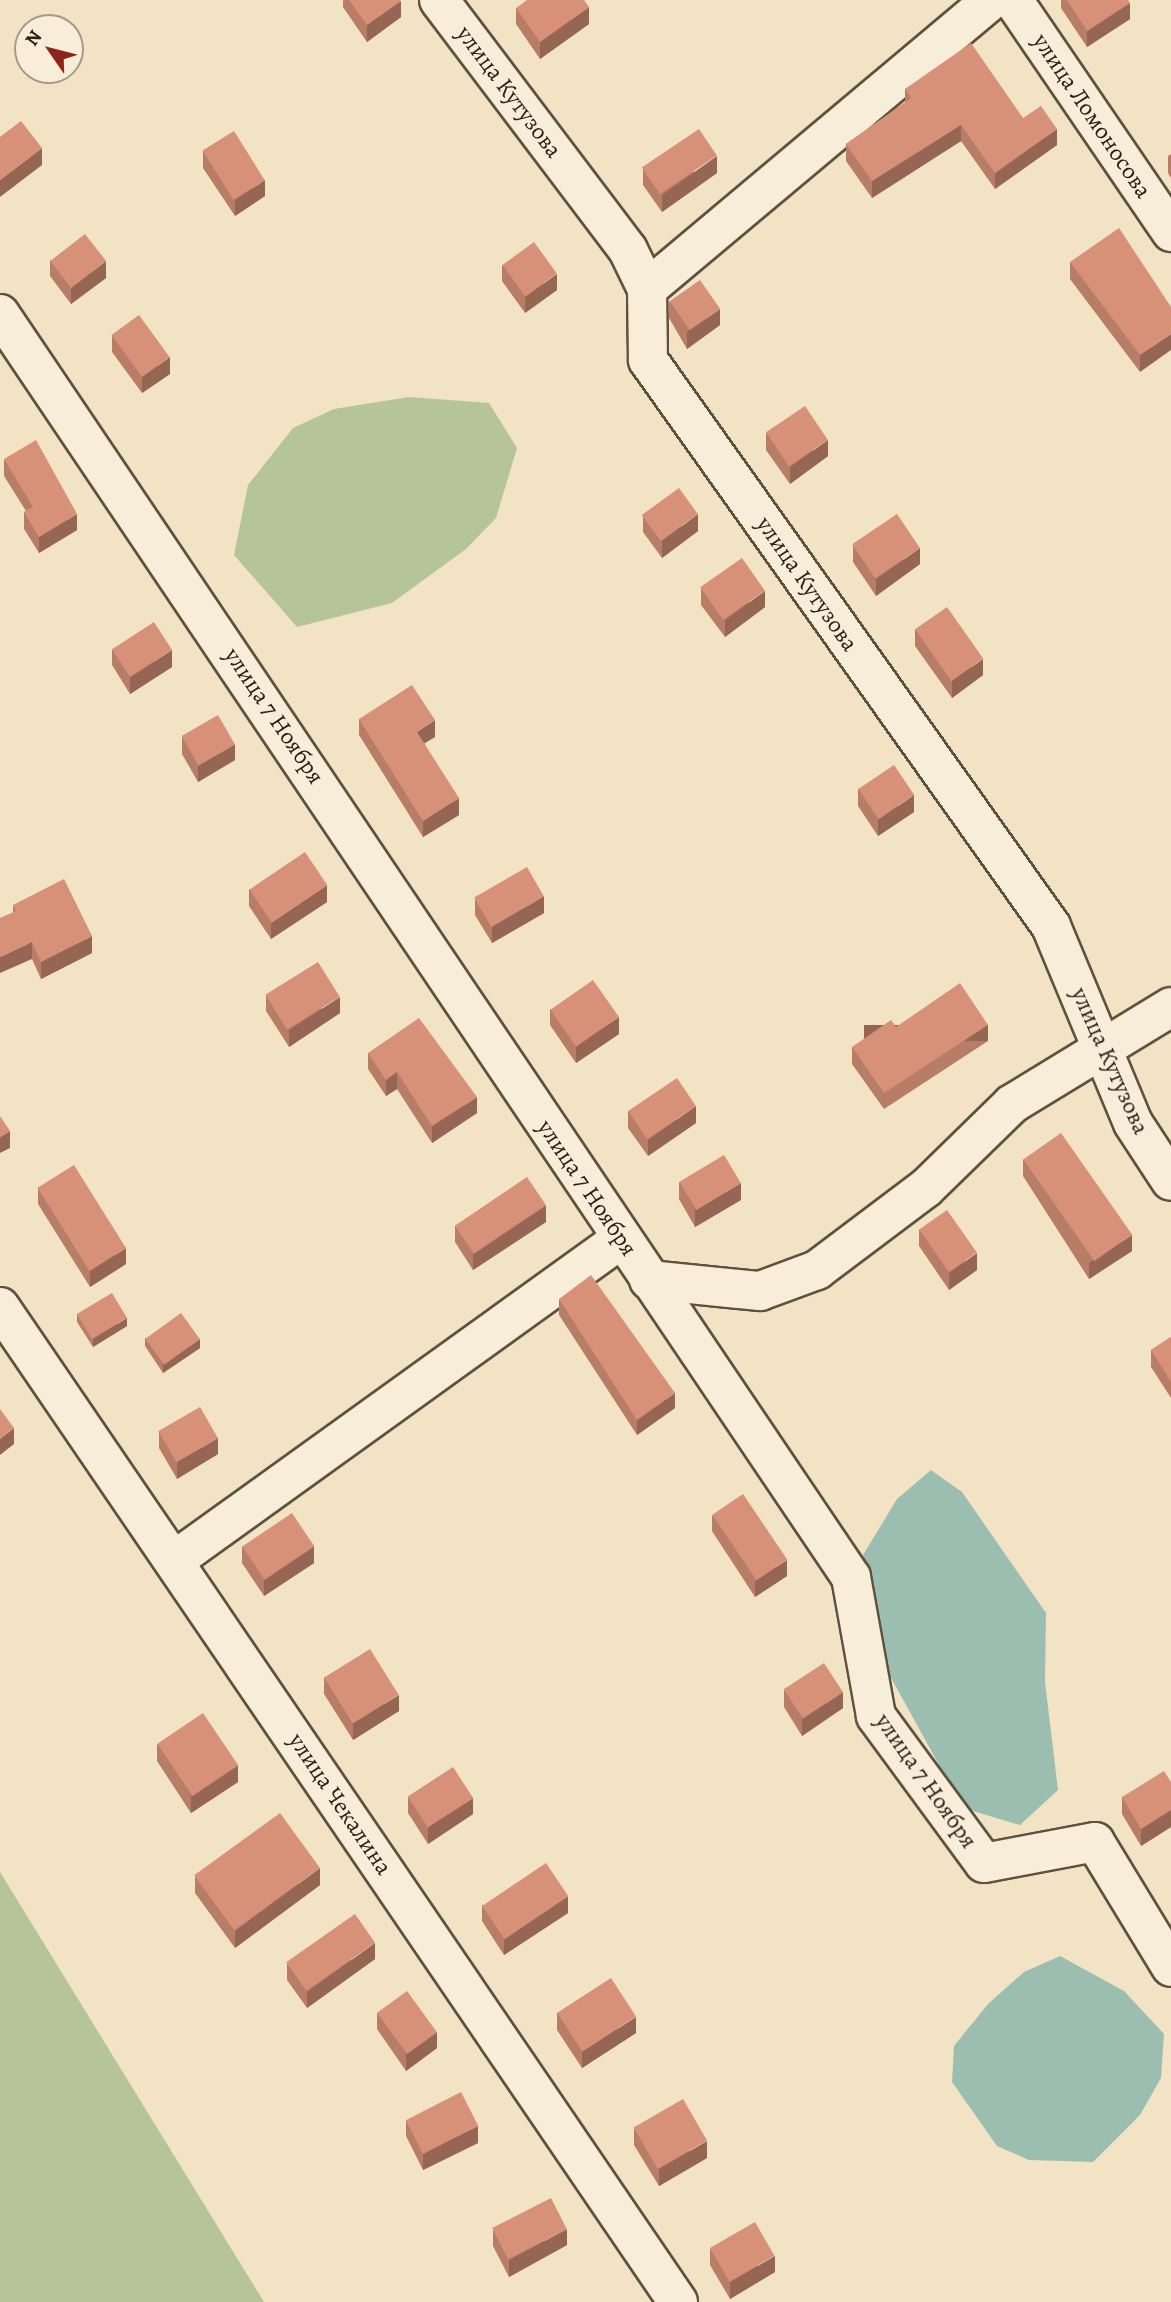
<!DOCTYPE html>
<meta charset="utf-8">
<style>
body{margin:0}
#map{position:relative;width:1171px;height:2302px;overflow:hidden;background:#f2e3c5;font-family:Alegreya,serif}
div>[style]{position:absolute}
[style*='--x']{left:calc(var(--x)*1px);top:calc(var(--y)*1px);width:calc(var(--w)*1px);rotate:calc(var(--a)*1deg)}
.green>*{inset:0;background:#b5c598}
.water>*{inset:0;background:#9cbeb1}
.roads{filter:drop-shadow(2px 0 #5e523e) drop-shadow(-2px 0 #5e523e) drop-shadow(0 2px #5e523e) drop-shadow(0 -2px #5e523e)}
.minor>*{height:38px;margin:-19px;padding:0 19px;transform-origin:19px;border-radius:19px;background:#f7edd9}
.wall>*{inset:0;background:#b87d67}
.shaded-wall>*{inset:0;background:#966654;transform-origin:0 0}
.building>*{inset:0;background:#d69178;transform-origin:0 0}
span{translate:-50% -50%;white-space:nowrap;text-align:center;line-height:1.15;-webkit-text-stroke:5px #f7edd9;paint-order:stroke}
.street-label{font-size:24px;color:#2d2111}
.north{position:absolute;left:14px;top:14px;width:70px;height:70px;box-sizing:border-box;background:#f7edd9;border:2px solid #a69b89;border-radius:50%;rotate:305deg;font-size:19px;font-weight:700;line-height:28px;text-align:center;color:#2d2111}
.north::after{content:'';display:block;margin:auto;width:24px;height:32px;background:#8f2418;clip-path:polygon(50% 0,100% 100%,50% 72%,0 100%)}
</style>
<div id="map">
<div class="green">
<i style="clip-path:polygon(409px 397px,489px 403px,517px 448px,496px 518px,466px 549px,392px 603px,297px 627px,234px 555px,248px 485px,293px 428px,334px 409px)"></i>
<i style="clip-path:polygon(0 1872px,264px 2302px,0 2302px)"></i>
</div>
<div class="water">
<i style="clip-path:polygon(931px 1470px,962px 1492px,1046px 1613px,1045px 1682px,1058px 1790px,1020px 1825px,973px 1811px,954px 1792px,890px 1676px,863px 1555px,897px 1499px)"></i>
<i style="clip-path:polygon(1060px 1956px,1124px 1991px,1164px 2034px,1161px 2078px,1140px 2115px,1093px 2162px,1029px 2160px,997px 2146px,952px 2082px,954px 2046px,988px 2004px,1024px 1972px)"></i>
</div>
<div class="roads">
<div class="minor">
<i style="--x:439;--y:0;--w:313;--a:52.9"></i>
<i style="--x:628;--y:250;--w:43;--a:64"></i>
<i style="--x:647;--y:289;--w:71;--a:89.2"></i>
<i style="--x:648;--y:360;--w:695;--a:54.55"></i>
<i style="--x:1051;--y:926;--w:213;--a:67.4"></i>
<i style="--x:1133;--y:1123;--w:69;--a:56.8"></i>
<i style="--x:1013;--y:0;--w:281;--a:55.7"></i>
<i style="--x:647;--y:289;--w:449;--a:-40"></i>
<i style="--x:0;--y:314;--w:1523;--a:56.03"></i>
<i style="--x:851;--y:1577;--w:141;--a:79.8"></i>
<i style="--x:876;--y:1716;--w:182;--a:53.7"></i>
<i style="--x:984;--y:1863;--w:113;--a:-10.7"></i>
<i style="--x:1095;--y:1842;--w:146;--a:58.7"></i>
<i style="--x:649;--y:1280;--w:112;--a:5.7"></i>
<i style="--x:760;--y:1291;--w:61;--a:-20.2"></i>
<i style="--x:817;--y:1270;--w:136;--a:-37"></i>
<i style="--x:926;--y:1188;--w:120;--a:-44.3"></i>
<i style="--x:1012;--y:1104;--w:186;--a:-31.4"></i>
<i style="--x:0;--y:1307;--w:1204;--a:55.73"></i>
<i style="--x:175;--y:1560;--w:550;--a:-35.74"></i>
</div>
</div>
<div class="wall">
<i style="clip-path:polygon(343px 0,400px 0,401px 17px,367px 42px,343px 7px)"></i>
<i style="clip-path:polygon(1061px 0,1128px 0,1130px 19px,1087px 47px,1061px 8px)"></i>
<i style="clip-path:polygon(516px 8px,589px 24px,540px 59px,516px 24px)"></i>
<i style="clip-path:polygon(905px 89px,1023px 118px,1057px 145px,995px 189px,961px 141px,872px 198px,846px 161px,846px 144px,905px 103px)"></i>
<i style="clip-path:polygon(203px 151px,265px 196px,235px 216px,203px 168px)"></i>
<i style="clip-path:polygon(1171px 154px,1171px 178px,1168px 173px,1168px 156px)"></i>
<i style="clip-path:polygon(643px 169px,717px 173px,662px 212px,643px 185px)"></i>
<i style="clip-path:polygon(50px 260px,106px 278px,71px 304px,50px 276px)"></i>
<i style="clip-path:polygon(1070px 262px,1171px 307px,1140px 372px,1070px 279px)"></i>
<i style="clip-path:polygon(502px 265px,557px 290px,525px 313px,502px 281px)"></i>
<i style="clip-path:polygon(669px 301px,720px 325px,687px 349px,669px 318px)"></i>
<i style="clip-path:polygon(112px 335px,170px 374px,142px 393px,112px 352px)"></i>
<i style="clip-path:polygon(766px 433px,828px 456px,790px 484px,766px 450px)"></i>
<i style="clip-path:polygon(4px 459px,77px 530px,39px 553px,24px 529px,24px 512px,26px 511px,4px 476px)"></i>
<i style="clip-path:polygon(643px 516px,698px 531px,662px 558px,643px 532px)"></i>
<i style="clip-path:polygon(853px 546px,920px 564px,876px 596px,853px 562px)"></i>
<i style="clip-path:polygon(701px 588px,765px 607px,725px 637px,701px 605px)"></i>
<i style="clip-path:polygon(915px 629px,983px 675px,952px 698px,915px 646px)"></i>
<i style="clip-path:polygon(112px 649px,172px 667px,130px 694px,112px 665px)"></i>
<i style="clip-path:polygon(359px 719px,435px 737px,424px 743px,459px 815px,423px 837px,359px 735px)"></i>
<i style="clip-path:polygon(182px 737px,235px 760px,198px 782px,182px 754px)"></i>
<i style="clip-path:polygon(858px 789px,914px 812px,878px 836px,858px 806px)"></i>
<i style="clip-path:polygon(249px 889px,327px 902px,271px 939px,249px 906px)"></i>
<i style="clip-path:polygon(475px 899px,544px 913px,492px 943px,475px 915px)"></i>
<i style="clip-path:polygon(13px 905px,92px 953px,41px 979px,32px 959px,13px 912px)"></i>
<i style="clip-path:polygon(266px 995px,340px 1013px,289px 1047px,266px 1011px)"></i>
<i style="clip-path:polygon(550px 1009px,619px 1034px,576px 1063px,550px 1025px)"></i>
<i style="clip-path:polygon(896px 1027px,988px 1041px,884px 1109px,852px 1064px,852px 1047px)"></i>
<i style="clip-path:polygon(368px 1053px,477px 1113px,432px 1143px,397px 1089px,386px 1096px,368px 1069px)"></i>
<i style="clip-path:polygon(628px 1111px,696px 1123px,648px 1156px,628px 1128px)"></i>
<i style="clip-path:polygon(1023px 1159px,1132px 1251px,1089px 1279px,1023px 1176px)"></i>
<i style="clip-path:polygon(679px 1182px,741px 1200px,695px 1227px,679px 1199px)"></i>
<i style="clip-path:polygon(38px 1188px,126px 1264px,90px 1287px,38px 1204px)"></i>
<i style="clip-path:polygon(546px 1222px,473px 1270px,455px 1242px,455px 1226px)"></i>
<i style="clip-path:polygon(919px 1229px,977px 1270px,949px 1290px,919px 1246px)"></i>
<i style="clip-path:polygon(559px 1299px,675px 1408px,637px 1435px,559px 1315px)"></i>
<i style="clip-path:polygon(77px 1314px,127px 1326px,93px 1347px,77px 1322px)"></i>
<i style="clip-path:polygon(1171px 1337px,1171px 1398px,1151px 1367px,1151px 1350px)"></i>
<i style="clip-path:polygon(145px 1338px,200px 1348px,163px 1373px,145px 1346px)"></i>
<i style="clip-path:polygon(159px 1432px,218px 1454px,177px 1479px,159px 1448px)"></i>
<i style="clip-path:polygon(712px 1515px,787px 1576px,755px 1597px,712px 1531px)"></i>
<i style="clip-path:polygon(242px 1547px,314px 1563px,264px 1596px,242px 1563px)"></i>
<i style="clip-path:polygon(324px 1677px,399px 1711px,353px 1740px,324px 1694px)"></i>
<i style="clip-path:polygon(784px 1690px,843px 1708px,802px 1736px,784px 1707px)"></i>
<i style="clip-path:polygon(157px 1744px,238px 1782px,191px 1813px,157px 1761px)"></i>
<i style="clip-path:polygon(1171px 1782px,1171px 1827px,1141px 1846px,1122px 1814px,1122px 1797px)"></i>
<i style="clip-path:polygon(408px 1797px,473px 1814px,428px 1844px,408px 1813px)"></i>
<i style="clip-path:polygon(195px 1877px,320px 1885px,235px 1948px,195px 1893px)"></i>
<i style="clip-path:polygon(482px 1905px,568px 1913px,504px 1955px,482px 1921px)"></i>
<i style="clip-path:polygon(375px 1959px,307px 2008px,287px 1980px,287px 1964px)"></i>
<i style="clip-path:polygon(377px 2013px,437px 2048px,406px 2071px,377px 2029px)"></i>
<i style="clip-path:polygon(557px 2013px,636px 2033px,582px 2068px,557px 2030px)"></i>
<i style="clip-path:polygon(406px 2120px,478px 2143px,423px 2170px,406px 2136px)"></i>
<i style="clip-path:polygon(634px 2128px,707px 2158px,659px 2186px,634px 2145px)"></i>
<i style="clip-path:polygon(493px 2230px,567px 2245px,509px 2277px,493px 2246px)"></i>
<i style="clip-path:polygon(710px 2249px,775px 2272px,730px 2299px,710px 2265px)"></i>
</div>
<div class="shaded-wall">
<i style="clip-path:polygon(401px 1px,401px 17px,367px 42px,367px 25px)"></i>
<i style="clip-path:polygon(1130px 3px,1130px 19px,1087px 47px,1087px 31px)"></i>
<i style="clip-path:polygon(589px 7px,589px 24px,540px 59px,540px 42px)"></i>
<i style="clip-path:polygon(961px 125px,961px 141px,872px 198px,872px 181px)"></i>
<i style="clip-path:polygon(1057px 129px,1057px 145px,995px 189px,995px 173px)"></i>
<i style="clip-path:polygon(42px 148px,42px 165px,0 197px,0 180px)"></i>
<i style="clip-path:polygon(717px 156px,717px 173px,662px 212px,662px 195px)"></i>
<i style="clip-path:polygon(265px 180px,265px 196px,235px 216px,235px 200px)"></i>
<i style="clip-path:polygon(106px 261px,106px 278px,71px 304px,71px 288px)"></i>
<i style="clip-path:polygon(557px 274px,557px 290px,525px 313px,525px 297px)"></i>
<i style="clip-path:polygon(720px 309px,720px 325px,687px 349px,687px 332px)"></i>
<i style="clip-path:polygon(1171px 334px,1171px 350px,1140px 372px,1140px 355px)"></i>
<i style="clip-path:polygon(170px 357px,170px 374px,142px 393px,142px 377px)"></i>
<i style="clip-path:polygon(828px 440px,828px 456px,790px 484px,790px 467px)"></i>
<i style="clip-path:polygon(77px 514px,77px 530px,39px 553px,39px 537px)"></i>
<i style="clip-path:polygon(698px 514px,698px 531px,662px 558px,662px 541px)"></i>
<i style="clip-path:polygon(920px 548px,920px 564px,876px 596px,876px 579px)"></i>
<i style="clip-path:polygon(765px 591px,765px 607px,725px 637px,725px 620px)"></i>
<i style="clip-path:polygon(172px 650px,172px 667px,130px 694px,130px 677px)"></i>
<i style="clip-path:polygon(983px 659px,983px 675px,952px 698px,952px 681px)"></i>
<i style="clip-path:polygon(435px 720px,435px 737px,417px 748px,417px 732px)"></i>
<i style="clip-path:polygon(235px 744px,235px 760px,198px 782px,198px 766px)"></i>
<i style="clip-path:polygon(914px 795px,914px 812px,878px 836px,878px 820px)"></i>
<i style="clip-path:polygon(459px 798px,459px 815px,423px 837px,423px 821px)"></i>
<i style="clip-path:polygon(327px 885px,327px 902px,271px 939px,271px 923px)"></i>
<i style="clip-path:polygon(544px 896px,544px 913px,492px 943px,492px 927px)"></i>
<i style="clip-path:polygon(92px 936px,92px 953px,41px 979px,41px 962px)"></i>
<i style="clip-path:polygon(32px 942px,32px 959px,0 973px,0 957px)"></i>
<i style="clip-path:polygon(340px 997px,340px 1013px,289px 1047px,289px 1030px)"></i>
<i style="clip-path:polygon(619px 1017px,619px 1034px,576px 1063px,576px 1046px)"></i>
<i style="left:988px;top:1025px;width:16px;height:124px;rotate:90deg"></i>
<i style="clip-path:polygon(397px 1072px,397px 1089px,386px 1096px,386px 1080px)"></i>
<i style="clip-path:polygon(477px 1097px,477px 1113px,432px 1143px,432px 1126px)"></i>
<i style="clip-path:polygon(696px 1106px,696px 1123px,648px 1156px,648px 1140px)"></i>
<i style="clip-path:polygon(10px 1131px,10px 1148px,0 1153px,0 1137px)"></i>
<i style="clip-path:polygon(741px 1183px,741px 1200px,695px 1227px,695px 1210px)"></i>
<i style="clip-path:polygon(546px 1205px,546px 1222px,473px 1270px,473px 1253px)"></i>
<i style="clip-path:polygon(1132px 1235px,1132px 1251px,1089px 1279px,1089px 1263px)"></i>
<i style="clip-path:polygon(126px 1248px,126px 1264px,90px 1287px,90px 1271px)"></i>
<i style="clip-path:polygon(977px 1253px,977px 1270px,949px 1290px,949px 1273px)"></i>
<i style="clip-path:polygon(127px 1318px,127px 1326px,93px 1347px,93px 1339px)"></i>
<i style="clip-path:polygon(200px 1339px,200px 1348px,163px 1373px,163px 1365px)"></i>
<i style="clip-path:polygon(675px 1393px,675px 1408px,637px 1435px,637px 1420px)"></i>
<i style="clip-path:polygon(14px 1428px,14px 1444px,0 1455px,0 1439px)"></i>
<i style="clip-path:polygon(218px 1438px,218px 1454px,177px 1479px,177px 1462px)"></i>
<i style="clip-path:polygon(314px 1546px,314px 1563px,264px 1596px,264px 1580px)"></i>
<i style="clip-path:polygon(787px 1560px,787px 1576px,755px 1597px,755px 1581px)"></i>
<i style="clip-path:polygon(843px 1692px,843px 1708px,802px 1736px,802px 1719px)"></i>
<i style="clip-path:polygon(399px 1695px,399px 1711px,353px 1740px,353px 1723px)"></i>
<i style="clip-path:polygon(238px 1765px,238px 1782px,191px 1813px,191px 1796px)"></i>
<i style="clip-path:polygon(473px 1798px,473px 1814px,428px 1844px,428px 1827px)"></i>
<i style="clip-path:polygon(1171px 1810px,1171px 1827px,1141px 1846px,1141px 1829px)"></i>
<i style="clip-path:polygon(320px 1868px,320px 1885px,235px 1948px,235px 1931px)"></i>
<i style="clip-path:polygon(568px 1896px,568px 1913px,504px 1955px,504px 1938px)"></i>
<i style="clip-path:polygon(375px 1943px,375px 1959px,307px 2008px,307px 1992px)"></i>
<i style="clip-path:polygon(636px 2017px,636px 2033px,582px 2068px,582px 2052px)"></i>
<i style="clip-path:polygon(437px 2032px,437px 2048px,406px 2071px,406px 2054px)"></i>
<i style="clip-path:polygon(478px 2126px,478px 2143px,423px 2170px,423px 2153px)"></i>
<i style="clip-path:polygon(707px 2141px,707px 2158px,659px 2186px,659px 2169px)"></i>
<i style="clip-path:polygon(567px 2229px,567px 2245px,509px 2277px,509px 2260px)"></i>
<i style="clip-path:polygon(775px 2256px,775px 2272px,730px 2299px,730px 2282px)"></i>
</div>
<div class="building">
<i style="clip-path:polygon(349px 0,400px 0,401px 1px,367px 25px)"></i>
<i style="clip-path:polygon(527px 0,584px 0,589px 7px,540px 42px,516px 8px)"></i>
<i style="clip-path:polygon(1067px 0,1128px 0,1130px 3px,1087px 31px)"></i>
<i style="clip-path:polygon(971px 43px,1023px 118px,1041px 106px,1057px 129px,995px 173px,961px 125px,872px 181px,846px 144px,911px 98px,905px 89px)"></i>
<i style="clip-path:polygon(21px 121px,42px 148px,0 180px,0 137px)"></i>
<i style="left:699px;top:129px;width:32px;height:69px;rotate:56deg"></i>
<i style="left:234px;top:131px;width:58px;height:37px;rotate:58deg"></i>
<i style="clip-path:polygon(1119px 228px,1171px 307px,1171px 334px,1140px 355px,1070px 262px)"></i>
<i style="left:85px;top:234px;width:34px;height:44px;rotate:52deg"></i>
<i style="left:534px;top:242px;width:39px;height:39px;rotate:54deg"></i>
<i style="left:700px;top:280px;width:35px;height:37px;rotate:55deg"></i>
<i style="left:139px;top:315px;width:52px;height:34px;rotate:54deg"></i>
<i style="left:805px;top:406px;width:41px;height:47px;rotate:56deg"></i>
<i style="clip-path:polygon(36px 440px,77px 514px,39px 537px,24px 512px,33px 507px,4px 459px)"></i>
<i style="left:679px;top:488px;width:32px;height:46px;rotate:54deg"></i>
<i style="left:897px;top:514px;width:41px;height:54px;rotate:56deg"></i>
<i style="left:742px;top:558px;width:40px;height:51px;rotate:55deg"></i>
<i style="left:947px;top:607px;width:63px;height:39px;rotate:55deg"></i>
<i style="left:154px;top:622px;width:33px;height:50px;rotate:57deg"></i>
<i style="clip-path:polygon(412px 685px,435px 720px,417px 732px,459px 798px,423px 821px,359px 719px)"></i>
<i style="left:218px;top:715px;width:34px;height:42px;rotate:60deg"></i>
<i style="left:894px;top:765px;width:36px;height:43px;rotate:56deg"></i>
<i style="left:305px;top:852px;width:40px;height:67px;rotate:56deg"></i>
<i style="left:527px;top:867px;width:34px;height:61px;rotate:60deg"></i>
<i style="clip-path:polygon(64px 879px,92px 936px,41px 962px,32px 942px,0 957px,0 918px,16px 911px,13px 905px)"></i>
<i style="left:318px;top:962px;width:41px;height:62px;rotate:58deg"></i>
<i style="left:593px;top:980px;width:45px;height:52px;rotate:55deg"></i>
<i style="clip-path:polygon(960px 983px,988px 1025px,884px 1093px,852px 1047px,891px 1020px,896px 1027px)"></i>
<i style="clip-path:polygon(419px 1018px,477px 1097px,432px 1126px,397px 1072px,386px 1080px,368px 1053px)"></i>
<i style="left:677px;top:1078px;width:34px;height:59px;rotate:56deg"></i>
<i style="clip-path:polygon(0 1116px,10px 1131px,0 1137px)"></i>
<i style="left:1061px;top:1133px;width:124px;height:46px;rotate:55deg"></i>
<i style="left:724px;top:1155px;width:33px;height:52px;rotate:59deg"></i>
<i style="left:74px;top:1165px;width:98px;height:43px;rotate:58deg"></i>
<i style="left:527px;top:1177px;width:34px;height:87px;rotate:56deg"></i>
<i style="left:947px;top:1210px;width:52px;height:34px;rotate:55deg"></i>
<i style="clip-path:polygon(591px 1275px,675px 1393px,637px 1420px,559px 1299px)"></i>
<i style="left:112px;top:1293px;width:29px;height:41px;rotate:59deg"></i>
<i style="left:181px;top:1313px;width:32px;height:44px;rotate:54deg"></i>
<i style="clip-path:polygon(1171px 1337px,1171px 1382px,1151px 1350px)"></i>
<i style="left:200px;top:1407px;width:36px;height:48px;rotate:60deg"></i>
<i style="clip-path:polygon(0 1409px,14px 1428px,0 1439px)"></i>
<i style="left:743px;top:1494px;width:79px;height:37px;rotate:56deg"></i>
<i style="left:292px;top:1513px;width:40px;height:60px;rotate:56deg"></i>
<i style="left:370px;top:1649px;width:54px;height:54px;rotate:58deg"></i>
<i style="left:824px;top:1663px;width:35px;height:48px;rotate:57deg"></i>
<i style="left:203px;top:1713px;width:63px;height:55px;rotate:56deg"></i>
<i style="left:453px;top:1767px;width:37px;height:54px;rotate:57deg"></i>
<i style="clip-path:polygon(1164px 1771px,1171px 1782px,1171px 1810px,1141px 1829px,1122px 1797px)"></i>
<i style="left:280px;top:1813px;width:68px;height:106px;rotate:54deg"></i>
<i style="left:546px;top:1863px;width:40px;height:77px;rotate:56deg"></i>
<i style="left:355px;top:1914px;width:35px;height:84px;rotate:55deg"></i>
<i style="left:611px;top:1978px;width:46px;height:64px;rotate:57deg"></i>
<i style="left:407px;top:1991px;width:51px;height:37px;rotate:54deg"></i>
<i style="left:461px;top:2092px;width:38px;height:62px;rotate:63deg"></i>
<i style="left:683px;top:2099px;width:48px;height:57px;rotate:60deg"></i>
<i style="left:551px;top:2198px;width:35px;height:66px;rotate:63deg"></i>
<i style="left:755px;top:2222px;width:39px;height:52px;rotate:60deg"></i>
</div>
<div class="street-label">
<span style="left:509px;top:92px;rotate:53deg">улица Кутузова</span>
<span style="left:1092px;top:116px;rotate:56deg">улица Ломоносова</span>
<span style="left:807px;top:584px;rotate:55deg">улица Кутузова</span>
<span style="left:274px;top:716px;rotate:56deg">улица 7 Ноября</span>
<span style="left:1110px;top:1061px;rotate:66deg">улица Кутузова</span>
<span style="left:587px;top:1188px;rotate:56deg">улица 7 Ноября</span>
<span style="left:926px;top:1781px;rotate:55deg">улица 7 Ноября</span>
<span style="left:340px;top:1804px;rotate:56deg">улица Чекалина</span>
</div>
<div class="north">N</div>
</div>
